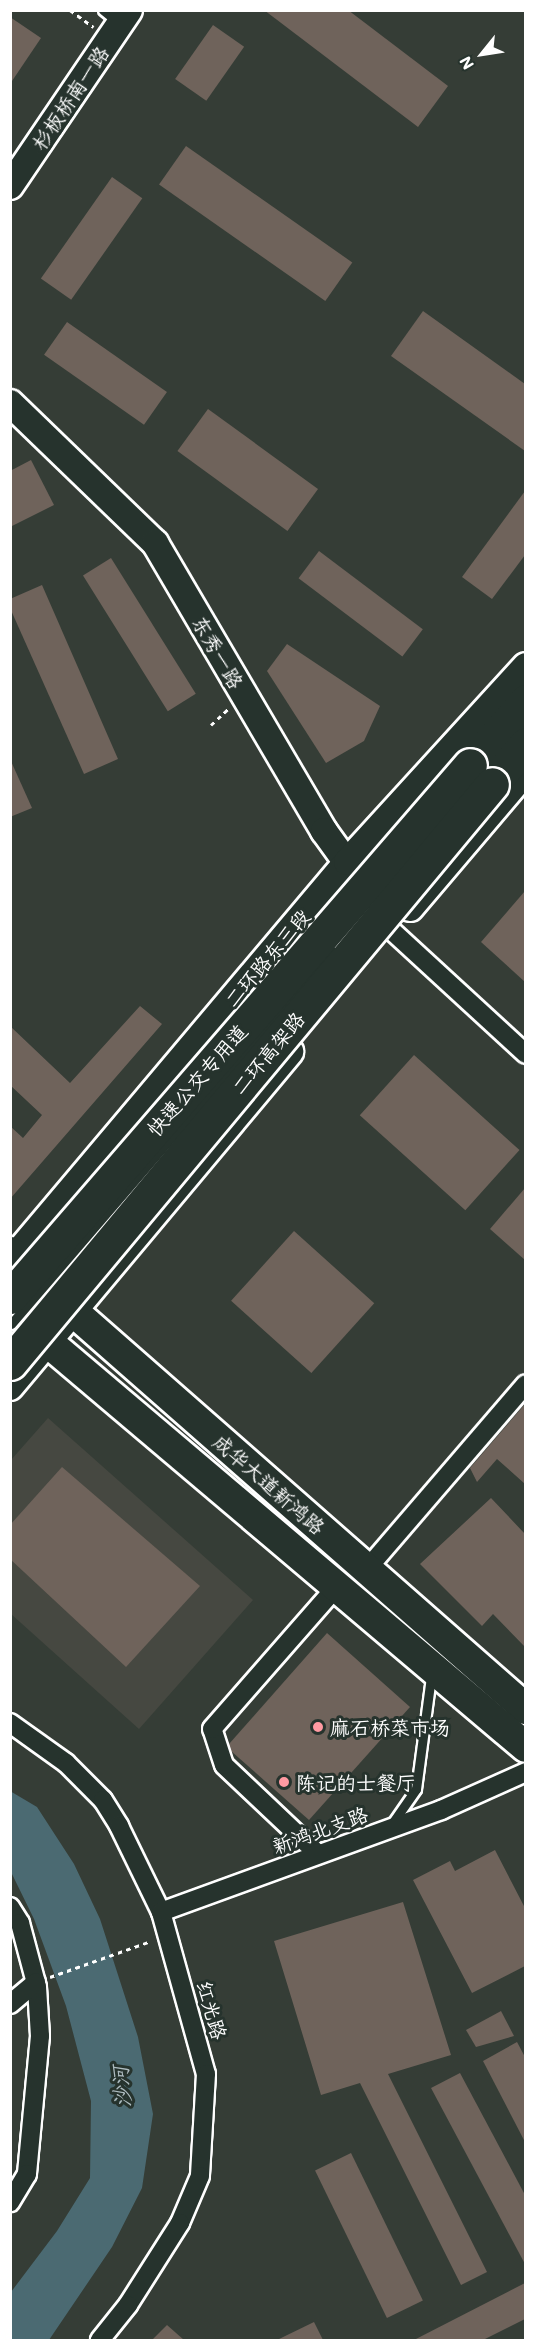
<!DOCTYPE html>
<meta charset="utf-8">
<style>
body{margin:0}
#map{position:relative;width:536px;height:2351px;overflow:hidden;background:#353d36;font-family:Mali,"LXGW WenKai TC",sans-serif}
div>[style]{position:absolute}
[style*='--x']{left:calc(var(--x)*1px);top:calc(var(--y)*1px);width:calc(var(--w)*1px);rotate:calc(var(--a)*1deg)}
.built>*{inset:0;background:#464841}
.water>*{inset:0;background:#4b6a72}
.building>*{inset:0;background:#6f635b;transform-origin:0 0}
.path>*{height:3px;margin-top:-1.5px;transform-origin:0;background:repeating-linear-gradient(90deg,#fff 0 4.5px,transparent 0 9px)}
.roads{filter:drop-shadow(2px 0 #fff) drop-shadow(-2px 0 #fff) drop-shadow(0 2px #fff) drop-shadow(0 -2px #fff)}
.lane>*{height:9px;margin:-4.5px;padding:0 4.5px;transform-origin:4.5px;border-radius:4.5px;background:#26332d}
.street>*{height:18px;margin:-9px;padding:0 9px;transform-origin:9px;border-radius:9px;background:#26332d}
.secondary>*{height:26px;margin:-13px;padding:0 13px;transform-origin:13px;border-radius:13px;background:#26332d}
.primary>*{height:30px;margin:-15px;padding:0 15px;transform-origin:15px;border-radius:15px;background:#26332d}
.highway>*{height:33px;margin:-16.5px;padding:0 16.5px;transform-origin:16.5px;border-radius:16.5px;background:#26332d}
.bridges{filter:drop-shadow(2px 0 #fff) drop-shadow(-2px 0 #fff) drop-shadow(0 2px #fff) drop-shadow(0 -2px #fff)}
.lane-bridge>*{height:9px;margin:-4.5px;padding:0 4.5px;transform-origin:4.5px;border-radius:4.5px;background:#26332d}
.highway-bridge>*{height:33px;margin:-16.5px;padding:0 16.5px;transform-origin:16.5px;border-radius:16.5px;background:#26332d}
.dots>*{width:16px;height:16px;translate:-50% -50%;box-sizing:border-box;border:3px solid #26332d;border-radius:50%}
span{translate:-50% -50%;white-space:nowrap;text-align:center;line-height:1.15;-webkit-text-stroke:6px #26332d;paint-order:stroke}
.street-label{font-size:20px;color:#fff}
.poi-label{font-size:20px;color:#fff}
.left{translate:0 -50%;text-align:left}
.water-label{font-size:21px;color:#aebcc0;font-style:italic}
.frame{position:absolute;inset:0;border:12px solid #fff;pointer-events:none}
.north{position:absolute;left:452px;top:24px;width:60px;height:60px;-webkit-text-stroke:4px #26332d;paint-order:stroke;rotate:240deg;font-size:16px;font-weight:700;line-height:24px;text-align:center;color:#fff}
.north::after{content:'';display:block;margin:auto;width:21px;height:27px;background:#fff;clip-path:polygon(50% 0,100% 100%,50% 72%,0 100%)}
</style>
<div id="map">
<div class="built">
<i style="clip-path:polygon(48px 1418px,253px 1600px,139px 1729px,11px 1614px,11px 1460px)"></i>
</div>
<div class="water">
<i style="clip-path:polygon(10px 1791px,37px 1807px,74px 1864px,100px 1919px,138px 2037px,153px 2114px,142px 2188px,112px 2247px,49px 2340px,11px 2340px,11px 2292px,57px 2231px,90px 2178px,91px 2101px,66px 2006px,34px 1919px,11px 1872px)"></i>
</div>
<div class="building">
<i style="clip-path:polygon(264px 10px,348px 10px,448px 86px,418px 127px)"></i>
<i style="clip-path:polygon(10px 17px,41px 38px,10px 84px)"></i>
<i style="left:213px;top:25px;width:38px;height:66px;rotate:35deg"></i>
<i style="left:186px;top:146px;width:203px;height:47px;rotate:35deg"></i>
<i style="left:112px;top:177px;width:37px;height:124px;rotate:35deg"></i>
<i style="clip-path:polygon(423px 311px,525px 384px,525px 451px,391px 356px)"></i>
<i style="left:67px;top:322px;width:122px;height:40px;rotate:35deg"></i>
<i style="left:208px;top:409px;width:136px;height:52px;rotate:36deg"></i>
<i style="clip-path:polygon(31px 460px,54px 505px,10px 527px,10px 471px)"></i>
<i style="clip-path:polygon(525px 491px,525px 555px,492px 599px,462px 577px)"></i>
<i style="left:319px;top:551px;width:130px;height:34px;rotate:37deg"></i>
<i style="left:111px;top:558px;width:160px;height:33px;rotate:58deg"></i>
<i style="clip-path:polygon(42px 585px,118px 759px,84px 774px,10px 608px,10px 599px)"></i>
<i style="clip-path:polygon(287px 644px,380px 706px,364px 741px,326px 763px,267px 671px)"></i>
<i style="clip-path:polygon(10px 759px,32px 808px,10px 817px)"></i>
<i style="clip-path:polygon(525px 891px,525px 982px,481px 942px)"></i>
<i style="clip-path:polygon(140px 1006px,162px 1024px,10px 1199px,10px 1126px,23px 1138px,42px 1115px,10px 1085px,10px 1026px,70px 1083px)"></i>
<i style="left:414px;top:1055px;width:142px;height:81px;rotate:42deg"></i>
<i style="clip-path:polygon(525px 1188px,525px 1260px,490px 1229px)"></i>
<i style="left:294px;top:1231px;width:108px;height:94px;rotate:42deg"></i>
<i style="clip-path:polygon(525px 1404px,525px 1484px,497px 1459px,477px 1482px,470px 1468px)"></i>
<i style="clip-path:polygon(62px 1467px,200px 1586px,126px 1667px,10px 1559px,10px 1525px)"></i>
<i style="clip-path:polygon(491px 1498px,525px 1534px,525px 1647px,493px 1614px,482px 1626px,420px 1564px)"></i>
<i style="clip-path:polygon(327px 1633px,410px 1707px,309px 1820px,231px 1751px,229px 1744px)"></i>
<i style="clip-path:polygon(495px 1850px,525px 1908px,525px 1966px,472px 1993px,413px 1880px,450px 1861px,455px 1871px)"></i>
<i style="clip-path:polygon(403px 1902px,451px 2055px,388px 2074px,487px 2272px,461px 2285px,360px 2083px,321px 2095px,274px 1941px)"></i>
<i style="clip-path:polygon(501px 2011px,514px 2036px,476px 2047px,466px 2030px)"></i>
<i style="clip-path:polygon(517px 2042px,525px 2057px,525px 2142px,483px 2061px)"></i>
<i style="clip-path:polygon(460px 2073px,525px 2195px,525px 2264px,431px 2088px)"></i>
<i style="left:351px;top:2153px;width:164px;height:40px;rotate:64deg"></i>
<i style="clip-path:polygon(525px 2283px,525px 2319px,483px 2340px,414px 2340px)"></i>
<i style="clip-path:polygon(314px 2322px,323px 2340px,277px 2340px)"></i>
<i style="clip-path:polygon(167px 2325px,184px 2340px,152px 2340px)"></i>
</div>
<div class="path">
<i style="--x:70;--y:10;--w:29;--a:36"></i>
<i style="--x:211;--y:725;--w:25;--a:-43"></i>
<i style="--x:50;--y:1977;--w:107;--a:-19.6"></i>
</div>
<div class="roads">
<div class="lane">
<i style="--x:103;--y:10;--w:19;--a:39"></i>
<i style="--x:391;--y:1825;--w:44;--a:-55.2"></i>
<i style="--x:416;--y:1789;--w:113;--a:-82.4"></i>
</div>
<div class="street">
<i style="--x:391;--y:930;--w:183;--a:42.6"></i>
<i style="--x:366;--y:1570;--w:245;--a:-49.3"></i>
<i style="--x:10;--y:1723;--w:69;--a:35.5"></i>
<i style="--x:66;--y:1763;--w:52;--a:45"></i>
<i style="--x:103;--y:1800;--w:31;--a:58"></i>
<i style="--x:119;--y:1826;--w:96;--a:64"></i>
<i style="--x:161;--y:1912;--w:168;--a:74.5"></i>
<i style="--x:206;--y:2074;--w:102;--a:93.4"></i>
<i style="--x:200;--y:2176;--w:51;--a:113.1"></i>
<i style="--x:180;--y:2223;--w:97;--a:122.4"></i>
<i style="--x:128;--y:2305;--w:45;--a:128.7"></i>
<i style="--x:318;--y:1854;--w:129;--a:-136.6"></i>
<i style="--x:224;--y:1765;--w:38;--a:-108"></i>
<i style="--x:212;--y:1729;--w:191;--a:-48.8"></i>
<i style="--x:10;--y:1907;--w:19;--a:58"></i>
<i style="--x:20;--y:1923;--w:66;--a:75.1"></i>
<i style="--x:37;--y:1987;--w:49;--a:86.5"></i>
<i style="--x:40;--y:2036;--w:139;--a:95.4"></i>
<i style="--x:27;--y:2174;--w:33;--a:121"></i>
<i style="--x:161;--y:1912;--w:298;--a:-20"></i>
<i style="--x:441;--y:1810;--w:93;--a:-24.1"></i>
<i style="--x:10;--y:2004;--w:34;--a:-40"></i>
</div>
<div class="secondary">
<i style="--x:10;--y:186;--w:212;--a:-55.9"></i>
<i style="--x:10;--y:403;--w:202;--a:44"></i>
<i style="--x:155;--y:543;--w:334;--a:59.6"></i>
<i style="--x:324;--y:831;--w:53;--a:54.2"></i>
<i style="--x:410;--y:908;--w:180;--a:-49.7"></i>
<i style="--x:10;--y:1262;--w:523;--a:-49.89"></i>
<i style="--x:347;--y:862;--w:265;--a:-47.6"></i>
<i style="--x:10;--y:1387;--w:437;--a:-50.1"></i>
</div>
<div class="primary">
<i style="--x:10;--y:1252;--w:88;--a:43.2"></i>
<i style="--x:74;--y:1312;--w:602;--a:41.29"></i>
<i style="--x:10;--y:1310;--w:676;--a:40.26"></i>
</div>
<div class="highway">
<i style="--x:470;--y:765;--w:85;--a:-48.8"></i>
<i style="--x:492;--y:784;--w:52;--a:-49.6"></i>
</div>
</div>
<div class="bridges">
<div class="lane-bridge">
<i style="--x:11;--y:1324;--w:492;--a:-49.3"></i>
</div>
<div class="highway-bridge">
<i style="--x:10;--y:1297;--w:703;--a:-49.15"></i>
<i style="--x:10;--y:1363;--w:753;--a:-50.22"></i>
</div>
</div>
<div class="dots">
<i style="left:318px;top:1727px;background:#ff9aa2"></i>
<i style="left:284px;top:1782px;background:#ff9aa2"></i>
</div>
<div class="street-label">
<span style="left:70px;top:98px;rotate:-56deg">杉板桥南一路</span>
<span style="left:218px;top:652px;rotate:60deg">东秀一路</span>
<span style="left:267px;top:958px;rotate:-50deg">二环路东三段</span>
<span style="left:268px;top:1053px;rotate:-50deg">二环高架路</span>
<span style="left:197px;top:1080px;rotate:-49deg">快速公交专用道</span>
<span style="left:269px;top:1484px;rotate:41deg">成华大道新鸿路</span>
<span style="left:320px;top:1830px;rotate:-20deg">新鸿北支路</span>
<span style="left:212px;top:2010px;rotate:74deg">红光路</span>
</div>
<div class="poi-label">
<span class="left" style="left:330px;top:1727px">麻石桥菜市场</span>
<span class="left" style="left:296px;top:1782px">陈记的士餐厅</span>
</div>
<div class="water-label">
<span style="left:121px;top:2087px;rotate:-95deg">沙河</span>
</div>
<div class="frame"></div>
<div class="north">N</div>
</div>
